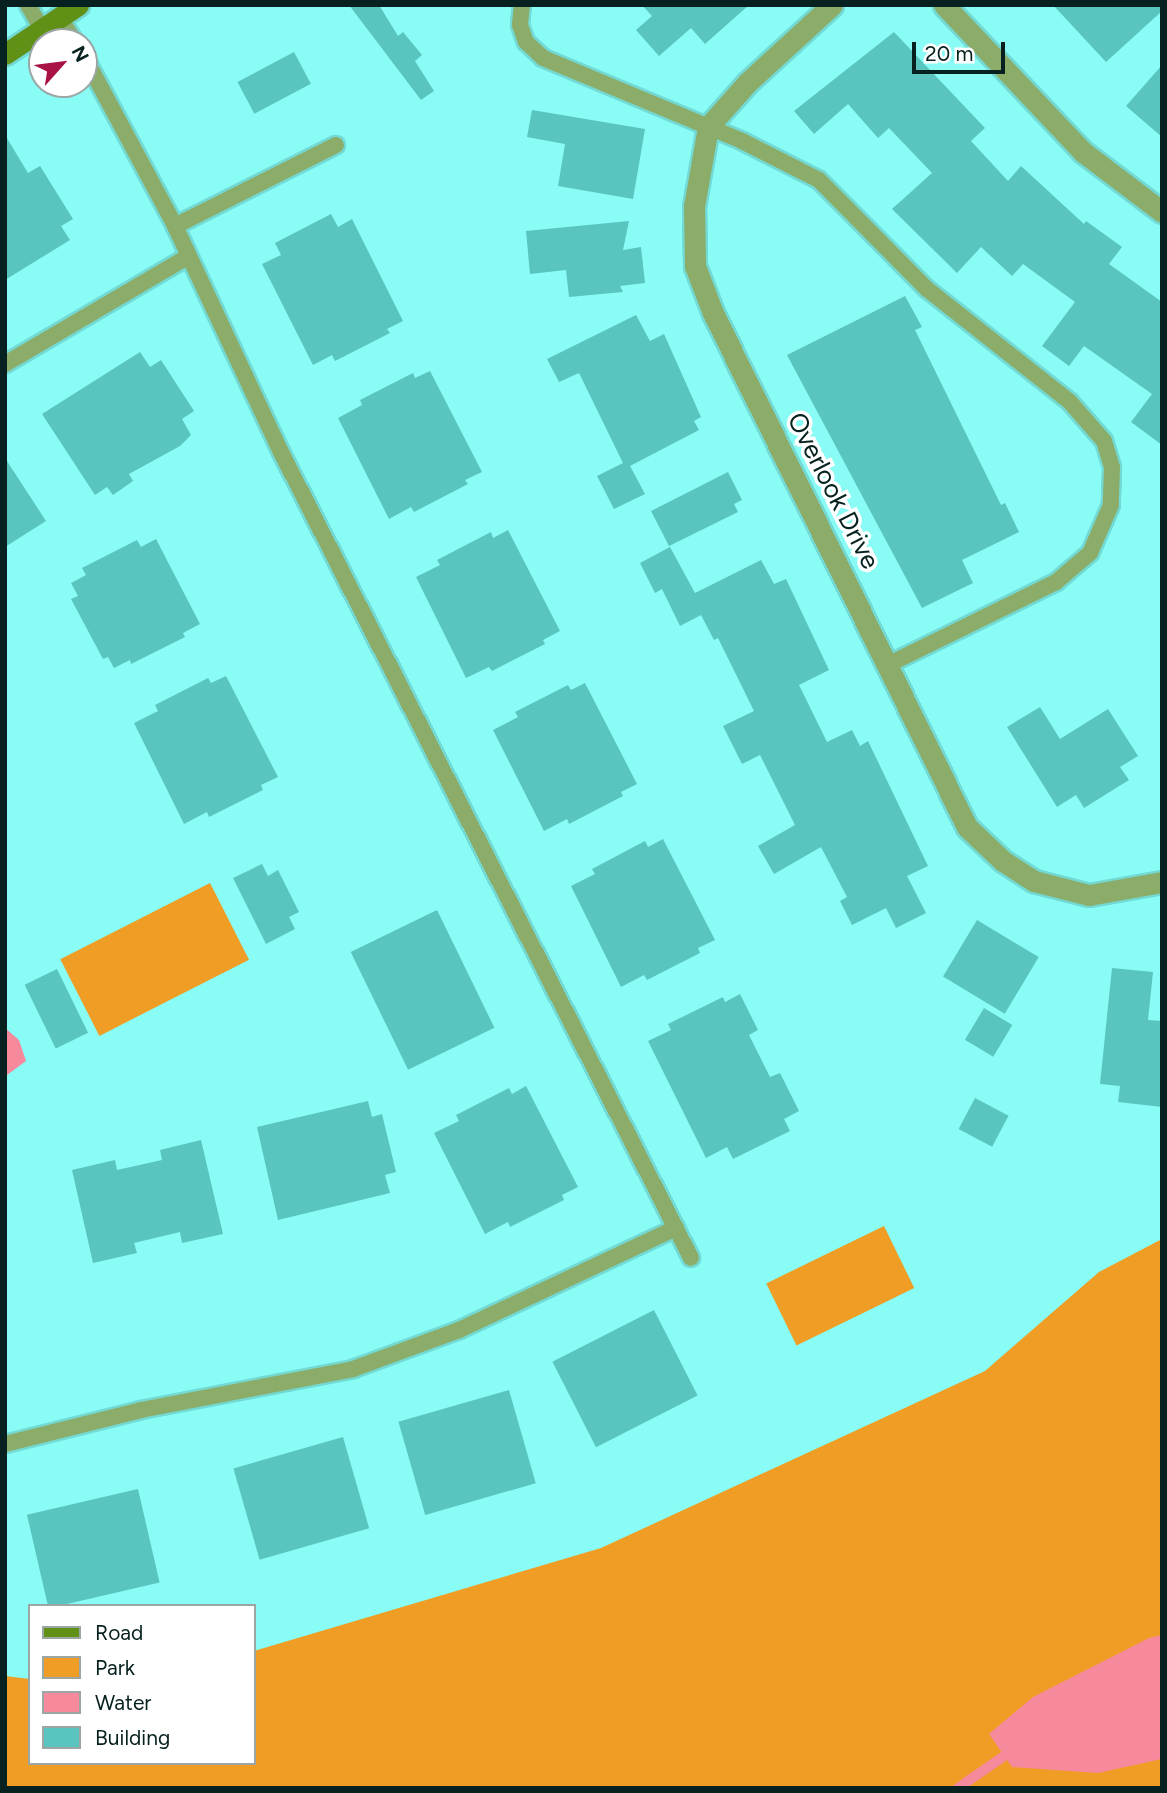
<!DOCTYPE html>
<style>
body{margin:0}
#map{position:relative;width:1167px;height:1793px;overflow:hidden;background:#88fcf5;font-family:Figtree,sans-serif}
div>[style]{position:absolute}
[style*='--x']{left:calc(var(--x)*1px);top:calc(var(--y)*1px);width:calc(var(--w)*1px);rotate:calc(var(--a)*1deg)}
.green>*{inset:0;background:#ef9d25;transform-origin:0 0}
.water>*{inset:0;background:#f68a9c}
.stream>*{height:10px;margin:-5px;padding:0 5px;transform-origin:5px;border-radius:5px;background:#f68a9c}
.building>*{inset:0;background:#5ac5bf;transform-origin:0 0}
.roads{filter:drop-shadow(2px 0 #73d9d3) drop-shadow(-2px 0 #73d9d3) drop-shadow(0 2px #73d9d3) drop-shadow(0 -2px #73d9d3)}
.lane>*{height:16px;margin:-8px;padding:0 8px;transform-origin:8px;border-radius:8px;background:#8bad69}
.street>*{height:21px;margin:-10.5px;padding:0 10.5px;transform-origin:10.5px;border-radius:10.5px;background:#8bad69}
.secondary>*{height:21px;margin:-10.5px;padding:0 10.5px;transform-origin:10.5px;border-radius:10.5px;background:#609016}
span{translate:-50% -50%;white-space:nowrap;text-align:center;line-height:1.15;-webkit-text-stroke:7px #fff;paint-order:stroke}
.street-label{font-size:26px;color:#06211f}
.frame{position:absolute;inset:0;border:7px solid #06211f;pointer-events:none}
.legend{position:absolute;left:28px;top:1604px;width:228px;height:161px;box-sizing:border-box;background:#fff;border:2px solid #9ba6a5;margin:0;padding:9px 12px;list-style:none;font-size:21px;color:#06211f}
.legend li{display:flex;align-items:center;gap:14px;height:35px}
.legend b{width:35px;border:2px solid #9ba6a5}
.north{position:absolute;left:28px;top:28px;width:70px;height:70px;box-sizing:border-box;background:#fff;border:2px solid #9ba6a5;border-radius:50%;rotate:62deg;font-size:19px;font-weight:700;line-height:28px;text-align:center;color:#06211f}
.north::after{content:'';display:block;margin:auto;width:24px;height:32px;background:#a81244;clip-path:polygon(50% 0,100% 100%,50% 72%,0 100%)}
.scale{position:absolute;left:912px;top:42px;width:93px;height:32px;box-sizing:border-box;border:4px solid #06211f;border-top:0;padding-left:9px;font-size:21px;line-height:24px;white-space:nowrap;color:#06211f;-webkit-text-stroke:5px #fff;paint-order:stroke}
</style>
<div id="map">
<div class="green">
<i style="left:210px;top:883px;width:86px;height:168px;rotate:63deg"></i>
<i style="left:884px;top:1226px;width:69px;height:131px;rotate:64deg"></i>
<i style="clip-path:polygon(1162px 1239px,1162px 1788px,5px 1788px,5px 1676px,30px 1679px,30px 1763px,254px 1763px,254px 1651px,601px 1548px,985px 1371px,1099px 1272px)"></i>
</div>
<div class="water">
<i style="clip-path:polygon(5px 1028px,19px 1040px,26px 1061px,7px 1075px)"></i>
<i style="clip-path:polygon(1162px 1635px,1162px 1759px,1098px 1773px,1012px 1767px,989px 1734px,1033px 1697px,1149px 1638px)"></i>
</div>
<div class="stream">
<i style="--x:958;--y:1788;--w:56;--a:-34.8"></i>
</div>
<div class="building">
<i style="clip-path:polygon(349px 5px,379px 5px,398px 36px,403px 32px,422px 55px,415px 61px,434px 91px,421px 100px)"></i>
<i style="clip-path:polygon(642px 5px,749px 5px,705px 44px,691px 28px,659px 56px,636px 30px,652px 16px)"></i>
<i style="clip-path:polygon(1053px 5px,1162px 5px,1162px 11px,1106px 62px)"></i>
<i style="clip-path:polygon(894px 32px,985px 128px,971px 141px,1008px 181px,1021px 166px,1084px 224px,1086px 221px,1122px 247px,1109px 264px,1162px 302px,1162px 445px,1131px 422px,1152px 394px,1084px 346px,1069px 366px,1042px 346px,1075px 302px,1023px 264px,1012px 276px,981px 247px,957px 273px,892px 209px,932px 173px,889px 128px,878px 138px,848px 104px,814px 134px,794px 111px)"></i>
<i style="left:294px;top:52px;width:36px;height:64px;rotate:62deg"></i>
<i style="clip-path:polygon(1162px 65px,1162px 137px,1126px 106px)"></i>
<i style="clip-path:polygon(532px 110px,645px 129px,633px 199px,558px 186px,565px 144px,527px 137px)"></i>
<i style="clip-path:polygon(5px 135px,28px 173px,40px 166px,73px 219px,61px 226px,70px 240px,5px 280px)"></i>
<i style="clip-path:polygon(331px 214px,338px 227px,352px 219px,403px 321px,387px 329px,390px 333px,335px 361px,332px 355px,313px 365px,262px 264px,281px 255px,275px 243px)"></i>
<i style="clip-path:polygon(629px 221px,623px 250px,641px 247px,645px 283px,620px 286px,623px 292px,569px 297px,566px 270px,530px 274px,526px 231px)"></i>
<i style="clip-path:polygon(905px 296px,922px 327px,915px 330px,1001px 505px,1005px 503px,1019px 532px,962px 560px,973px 583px,922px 608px,787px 355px)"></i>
<i style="clip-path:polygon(636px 315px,650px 341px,664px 334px,701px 417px,694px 421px,699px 430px,630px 466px,645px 494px,614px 509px,597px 476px,623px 463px,579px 373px,559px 382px,547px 359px)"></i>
<i style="clip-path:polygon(140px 352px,150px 367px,161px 360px,194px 411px,182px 419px,191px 435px,180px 446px,129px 474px,133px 481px,113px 495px,107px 487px,95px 495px,42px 414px)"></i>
<i style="clip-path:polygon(430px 371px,482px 472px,465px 480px,468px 484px,414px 512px,411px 507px,389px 519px,338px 418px,362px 405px,360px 400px,413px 373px,415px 378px)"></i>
<i style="clip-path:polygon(5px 458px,46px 521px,5px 547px)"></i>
<i style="clip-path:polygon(728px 472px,742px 500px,734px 504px,738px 512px,669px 546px,651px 511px)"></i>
<i style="clip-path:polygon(508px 530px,560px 631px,543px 640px,545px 644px,492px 671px,489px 667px,466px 678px,416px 577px,440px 565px,437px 560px,491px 532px,493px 538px)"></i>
<i style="clip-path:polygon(156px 539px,200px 624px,183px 633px,185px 637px,131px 664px,130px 660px,114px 668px,108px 657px,103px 659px,71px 599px,78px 596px,71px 583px,86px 575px,82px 568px,137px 540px,141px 547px)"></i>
<i style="clip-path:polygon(670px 547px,695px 593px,761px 560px,774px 584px,786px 579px,829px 670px,799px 685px,827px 742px,852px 730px,860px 746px,868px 741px,928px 866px,907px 876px,926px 913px,896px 928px,886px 908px,852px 925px,840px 901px,847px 897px,821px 847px,774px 874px,758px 846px,795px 825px,760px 755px,742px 764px,723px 726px,754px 711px,718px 638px,714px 640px,701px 615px,680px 626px,662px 589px,655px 593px,640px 563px)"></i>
<i style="clip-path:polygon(226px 676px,278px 777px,261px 785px,263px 790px,209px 817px,207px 812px,184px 824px,134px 723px,158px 711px,155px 705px,208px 678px,211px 683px)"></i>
<i style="clip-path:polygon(585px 683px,637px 784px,621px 792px,623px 796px,569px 824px,567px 819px,544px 831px,493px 730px,518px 717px,515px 712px,568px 685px,571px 690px)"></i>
<i style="clip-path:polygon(1040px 707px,1060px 739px,1108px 709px,1138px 756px,1120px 767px,1129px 780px,1084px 808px,1076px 795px,1057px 807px,1007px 727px)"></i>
<i style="clip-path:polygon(663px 839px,715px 940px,698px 948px,700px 953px,647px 980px,644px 975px,621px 987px,571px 886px,595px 874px,592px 869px,645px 841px,648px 847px)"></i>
<i style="clip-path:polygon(262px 864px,268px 876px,278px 870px,299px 912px,289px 917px,295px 929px,266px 944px,233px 878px)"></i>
<i style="left:437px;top:910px;width:131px;height:96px;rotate:64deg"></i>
<i style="left:977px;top:920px;width:72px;height:66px;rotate:31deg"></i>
<i style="clip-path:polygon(1112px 968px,1153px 972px,1148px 1020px,1162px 1021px,1162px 1107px,1118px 1102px,1120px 1086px,1100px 1084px)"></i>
<i style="left:57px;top:969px;width:71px;height:36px;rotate:64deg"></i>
<i style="clip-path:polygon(740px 994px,758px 1030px,749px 1035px,770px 1077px,780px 1073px,799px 1111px,784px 1119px,790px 1131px,733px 1159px,727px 1147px,706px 1158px,648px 1041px,671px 1030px,668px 1024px,723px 997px,725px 1002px)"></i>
<i style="left:984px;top:1008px;width:33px;height:37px;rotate:31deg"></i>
<i style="clip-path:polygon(526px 1086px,578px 1187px,562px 1195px,564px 1200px,510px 1227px,508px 1222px,485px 1234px,434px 1133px,459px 1121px,456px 1115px,509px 1088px,512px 1094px)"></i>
<i style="left:975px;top:1098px;width:38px;height:35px;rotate:28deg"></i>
<i style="clip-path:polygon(368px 1101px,372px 1117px,382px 1114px,396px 1172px,385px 1175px,390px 1193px,278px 1220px,257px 1127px)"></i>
<i style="clip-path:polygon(201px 1140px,223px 1234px,182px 1243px,180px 1232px,134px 1243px,137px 1253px,93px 1263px,72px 1170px,115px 1160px,117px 1170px,162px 1160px,160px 1150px)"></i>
<i style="left:654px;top:1310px;width:96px;height:114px;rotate:63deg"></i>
<i style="left:509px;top:1390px;width:97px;height:115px;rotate:74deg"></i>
<i style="left:343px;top:1437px;width:95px;height:114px;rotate:74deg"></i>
<i style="left:138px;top:1489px;width:96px;height:114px;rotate:77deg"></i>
</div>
<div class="roads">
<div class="lane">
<i style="--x:28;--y:5;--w:28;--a:60"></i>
<i style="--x:522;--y:5;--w:20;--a:96"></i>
<i style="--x:520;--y:25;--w:18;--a:71"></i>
<i style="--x:526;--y:42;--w:23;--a:43"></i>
<i style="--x:543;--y:58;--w:216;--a:22.6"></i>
<i style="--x:742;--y:141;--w:86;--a:26.9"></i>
<i style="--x:819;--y:180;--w:153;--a:45.3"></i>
<i style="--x:927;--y:289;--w:182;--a:38.3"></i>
<i style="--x:1070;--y:402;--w:52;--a:48.9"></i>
<i style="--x:1104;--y:441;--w:28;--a:73"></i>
<i style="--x:1112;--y:468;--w:37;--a:92"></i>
<i style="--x:1111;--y:505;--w:52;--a:113.6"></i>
<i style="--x:1090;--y:553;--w:45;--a:139.5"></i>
<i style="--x:1056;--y:582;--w:186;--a:153.8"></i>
<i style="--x:60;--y:18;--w:28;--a:58"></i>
<i style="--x:84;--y:56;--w:193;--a:61.8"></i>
<i style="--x:175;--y:226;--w:250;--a:64.9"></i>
<i style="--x:281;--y:452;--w:904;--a:63.04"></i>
<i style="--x:175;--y:226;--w:180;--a:-26.7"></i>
<i style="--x:5;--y:364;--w:213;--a:-30.4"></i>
<i style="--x:5;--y:1444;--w:140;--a:-14"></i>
<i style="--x:141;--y:1410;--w:216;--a:-10.9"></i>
<i style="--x:353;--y:1369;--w:113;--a:-20.2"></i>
<i style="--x:459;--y:1330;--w:240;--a:-25.2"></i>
</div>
<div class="street">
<i style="--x:832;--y:5;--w:115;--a:137.5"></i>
<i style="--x:747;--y:83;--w:59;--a:131.6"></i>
<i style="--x:708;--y:127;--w:80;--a:100"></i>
<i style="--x:694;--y:206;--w:60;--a:89"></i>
<i style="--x:695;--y:266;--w:50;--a:69"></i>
<i style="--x:713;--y:313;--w:573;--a:63.7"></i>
<i style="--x:967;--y:827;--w:50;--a:43.4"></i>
<i style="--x:1003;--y:861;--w:37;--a:33"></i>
<i style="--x:1034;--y:881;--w:57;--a:14.3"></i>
<i style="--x:1089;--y:895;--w:74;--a:-10.1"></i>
<i style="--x:944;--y:5;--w:202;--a:46.6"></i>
<i style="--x:1083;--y:152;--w:99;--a:37.2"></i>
</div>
<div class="secondary">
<i style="--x:5;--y:54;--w:88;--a:-33.9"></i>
</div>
</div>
<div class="street-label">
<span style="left:833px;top:491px;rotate:63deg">Overlook Drive</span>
</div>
<div class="frame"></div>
<ul class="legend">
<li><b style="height:9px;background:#609016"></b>Road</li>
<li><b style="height:19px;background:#ef9d25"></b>Park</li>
<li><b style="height:19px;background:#f68a9c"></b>Water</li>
<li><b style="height:19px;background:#5ac5bf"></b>Building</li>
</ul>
<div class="north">N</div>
<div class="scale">20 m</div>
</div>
